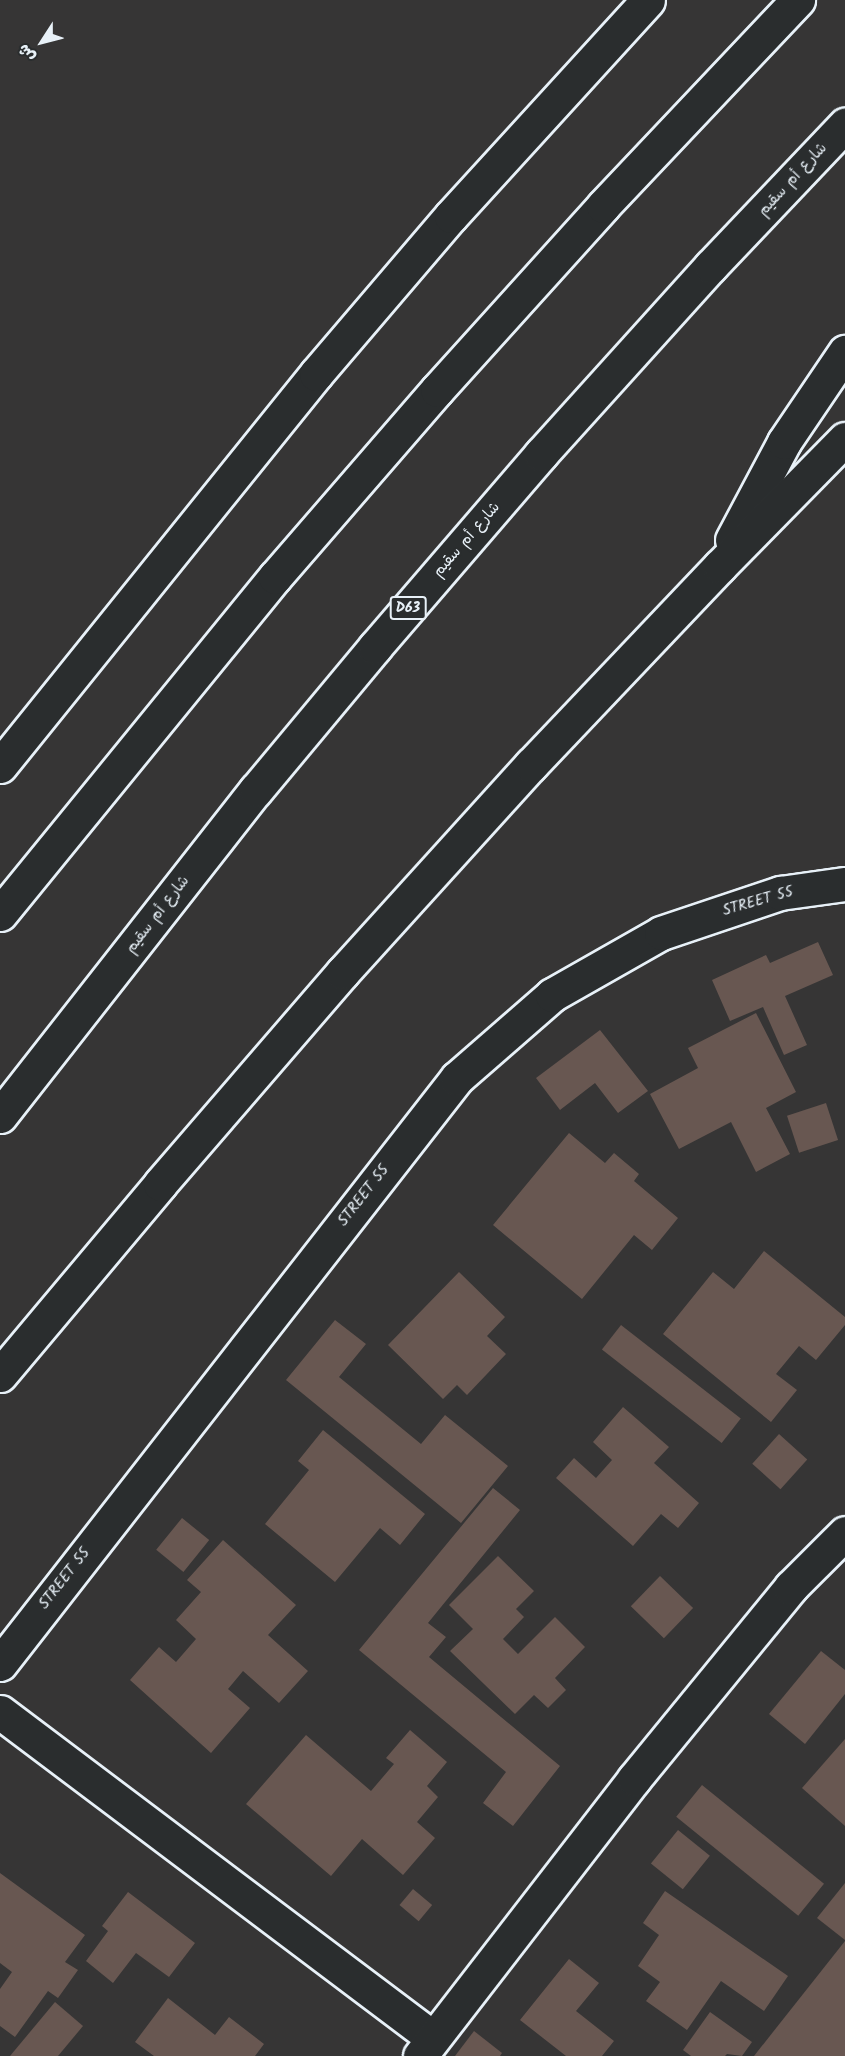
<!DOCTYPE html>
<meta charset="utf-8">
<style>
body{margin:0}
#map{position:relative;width:845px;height:2056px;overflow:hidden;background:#363535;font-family:Kalam,"Playpen Sans Arabic",sans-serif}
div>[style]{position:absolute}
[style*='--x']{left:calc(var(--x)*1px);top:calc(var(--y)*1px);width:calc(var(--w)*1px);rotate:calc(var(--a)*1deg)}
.building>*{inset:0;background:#685751;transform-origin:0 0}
.roads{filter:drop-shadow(2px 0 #e8f1f8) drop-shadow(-2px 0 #e8f1f8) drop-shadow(0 2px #e8f1f8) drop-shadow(0 -2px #e8f1f8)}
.street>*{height:33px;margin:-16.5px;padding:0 16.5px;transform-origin:16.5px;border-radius:16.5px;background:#2a2d2e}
.primary>*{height:33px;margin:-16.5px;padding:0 16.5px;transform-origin:16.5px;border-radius:16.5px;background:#2a2d2e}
span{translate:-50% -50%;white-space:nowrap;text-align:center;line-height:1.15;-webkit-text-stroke:4.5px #2a2d2e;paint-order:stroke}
.shield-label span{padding:2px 4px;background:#2a2d2e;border:2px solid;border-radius:4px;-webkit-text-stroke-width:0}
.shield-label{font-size:14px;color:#e8f1f8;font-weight:700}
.street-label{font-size:15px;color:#e8f1f8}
.north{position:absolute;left:12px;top:12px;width:60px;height:60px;-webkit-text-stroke:4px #2a2d2e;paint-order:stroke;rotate:234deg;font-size:16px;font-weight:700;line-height:24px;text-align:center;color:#e8f1f8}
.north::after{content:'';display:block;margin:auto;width:21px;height:27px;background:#e8f1f8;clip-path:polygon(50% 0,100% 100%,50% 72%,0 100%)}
</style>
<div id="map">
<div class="building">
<i style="clip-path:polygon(818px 942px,833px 975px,785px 996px,807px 1045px,784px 1055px,763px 1007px,730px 1021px,712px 980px,766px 955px,770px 963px)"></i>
<i style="clip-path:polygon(756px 1013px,796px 1092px,766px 1108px,790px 1154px,756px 1172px,731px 1122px,679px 1149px,650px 1094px,698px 1068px,688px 1048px)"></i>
<i style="clip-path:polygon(600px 1030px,648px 1091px,618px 1113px,595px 1083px,560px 1110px,536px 1078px)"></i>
<i style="left:826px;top:1103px;width:39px;height:41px;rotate:72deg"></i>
<i style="clip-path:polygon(569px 1133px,605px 1163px,614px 1153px,639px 1174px,634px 1181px,678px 1218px,652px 1250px,634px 1235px,582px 1299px,493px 1225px)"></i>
<i style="clip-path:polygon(764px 1251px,845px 1317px,845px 1325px,816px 1360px,799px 1346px,776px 1374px,797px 1390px,771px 1422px,663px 1334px,713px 1272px,734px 1289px)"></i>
<i style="clip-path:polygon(459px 1272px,505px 1317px,487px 1336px,506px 1354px,467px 1395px,457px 1385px,443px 1399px,388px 1345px)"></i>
<i style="clip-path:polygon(335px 1320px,366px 1344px,339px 1377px,421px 1444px,445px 1415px,508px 1466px,461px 1523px,286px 1380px)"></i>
<i style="left:621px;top:1325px;width:152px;height:31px;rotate:38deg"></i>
<i style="clip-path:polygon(623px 1407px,669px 1447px,654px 1463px,699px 1503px,678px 1528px,661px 1514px,633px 1546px,556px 1478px,574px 1458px,596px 1478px,612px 1460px,593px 1442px)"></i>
<i style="clip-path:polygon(323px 1430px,425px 1514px,400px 1545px,380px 1528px,335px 1582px,265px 1524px,309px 1470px,298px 1461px)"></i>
<i style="left:779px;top:1434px;width:38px;height:40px;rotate:42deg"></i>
<i style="clip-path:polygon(493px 1488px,520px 1510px,428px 1623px,446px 1637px,429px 1657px,560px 1766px,513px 1826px,483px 1803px,506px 1772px,359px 1650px)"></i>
<i style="left:182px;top:1518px;width:35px;height:41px;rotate:39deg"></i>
<i style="clip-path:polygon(223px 1540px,296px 1605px,268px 1635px,308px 1671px,279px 1703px,243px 1671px,228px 1689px,250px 1708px,211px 1753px,130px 1680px,159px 1647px,176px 1662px,196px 1639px,176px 1620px,201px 1592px,187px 1580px)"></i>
<i style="clip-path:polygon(498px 1556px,534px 1591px,516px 1609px,524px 1617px,503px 1639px,518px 1654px,555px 1617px,585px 1647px,555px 1678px,566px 1690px,548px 1708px,534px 1695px,515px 1714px,450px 1651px,473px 1629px,449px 1605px)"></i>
<i style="left:660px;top:1576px;width:46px;height:42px;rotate:44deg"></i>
<i style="clip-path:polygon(821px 1651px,845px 1670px,845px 1694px,805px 1744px,769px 1714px)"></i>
<i style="clip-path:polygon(410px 1730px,447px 1762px,427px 1786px,438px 1797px,417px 1822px,435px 1838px,403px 1875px,362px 1839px,331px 1876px,246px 1804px,306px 1735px,371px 1791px,394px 1764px,386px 1758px)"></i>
<i style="clip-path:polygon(845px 1739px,845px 1826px,802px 1788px)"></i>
<i style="left:702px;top:1785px;width:157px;height:41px;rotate:39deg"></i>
<i style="left:678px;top:1830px;width:41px;height:43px;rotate:39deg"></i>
<i style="clip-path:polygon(0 1873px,85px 1935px,65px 1962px,78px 1970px,58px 1998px,48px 1991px,15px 2037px,0 2026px,0 1989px,12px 1972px,0 1963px)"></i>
<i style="clip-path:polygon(845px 1883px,845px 1940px,817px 1918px)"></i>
<i style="left:413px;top:1889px;width:25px;height:21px;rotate:40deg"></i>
<i style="clip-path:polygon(665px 1891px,788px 1976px,764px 2011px,721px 1981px,687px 2030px,646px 2001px,660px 1982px,638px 1966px,659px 1935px,643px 1923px)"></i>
<i style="clip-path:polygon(128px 1892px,195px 1943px,169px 1977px,136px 1953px,113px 1983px,86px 1961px,108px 1931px,102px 1926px)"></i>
<i style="clip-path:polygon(845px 1941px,845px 2056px,754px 2056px)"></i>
<i style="clip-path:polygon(569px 1959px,599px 1983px,576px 2011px,614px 2041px,602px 2056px,566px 2056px,520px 2020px)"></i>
<i style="clip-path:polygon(168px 1998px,215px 2035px,229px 2017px,264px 2044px,255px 2056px,154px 2056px,135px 2042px)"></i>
<i style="clip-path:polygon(55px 2002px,83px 2026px,58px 2056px,10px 2056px)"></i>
<i style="clip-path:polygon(710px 2012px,752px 2042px,742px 2056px,727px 2054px,725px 2056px,691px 2056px,683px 2050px)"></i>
<i style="clip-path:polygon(474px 2031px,502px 2053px,500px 2056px,455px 2056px)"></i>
</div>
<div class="roads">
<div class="street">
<i style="--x:0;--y:1664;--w:743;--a:-52.05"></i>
<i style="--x:457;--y:1078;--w:126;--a:-41.1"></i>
<i style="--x:552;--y:995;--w:125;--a:-29.6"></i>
<i style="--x:661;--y:933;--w:126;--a:-18.6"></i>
<i style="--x:780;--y:893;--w:66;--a:-7.9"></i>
<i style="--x:0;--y:1712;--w:542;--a:36.98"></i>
<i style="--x:420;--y:2056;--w:350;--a:-52.3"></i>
<i style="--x:634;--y:1779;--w:248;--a:-50.7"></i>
<i style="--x:791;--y:1587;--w:76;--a:-45"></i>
</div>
<div class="primary">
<i style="--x:732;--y:540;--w:111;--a:-62"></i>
<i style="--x:784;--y:442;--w:109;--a:-55.9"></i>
<i style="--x:0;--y:766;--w:504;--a:-51.13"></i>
<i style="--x:316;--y:374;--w:208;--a:-49.5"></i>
<i style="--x:451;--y:216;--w:292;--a:-47.6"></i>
<i style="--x:0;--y:914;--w:435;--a:-50.8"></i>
<i style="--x:275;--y:577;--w:247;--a:-49.1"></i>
<i style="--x:437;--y:390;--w:248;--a:-47.9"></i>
<i style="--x:603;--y:206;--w:284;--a:-46.6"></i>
<i style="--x:0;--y:1116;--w:415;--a:-51.9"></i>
<i style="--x:256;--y:790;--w:186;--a:-50.2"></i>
<i style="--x:375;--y:647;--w:255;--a:-49.3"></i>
<i style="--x:541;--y:454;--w:253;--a:-47.9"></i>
<i style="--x:711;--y:266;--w:195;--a:-46.5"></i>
<i style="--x:0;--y:1375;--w:249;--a:-50"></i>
<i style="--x:160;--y:1184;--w:280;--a:-49.2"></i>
<i style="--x:343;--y:972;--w:280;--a:-47.8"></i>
<i style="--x:531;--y:765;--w:274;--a:-46.5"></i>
<i style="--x:720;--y:566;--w:178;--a:-45.5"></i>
</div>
</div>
<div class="shield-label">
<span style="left:408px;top:608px">D63</span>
</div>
<div class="street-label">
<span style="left:793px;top:180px;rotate:-47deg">شارع أم سقيم</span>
<span style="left:467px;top:540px;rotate:-49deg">شارع أم سقيم</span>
<span style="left:758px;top:902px;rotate:-16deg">STREET 55</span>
<span style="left:158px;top:915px;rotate:-52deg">شارع أم سقيم</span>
<span style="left:364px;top:1196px;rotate:-52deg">STREET 55</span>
<span style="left:65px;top:1579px;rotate:-52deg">STREET 55</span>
</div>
<div class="north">ش</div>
</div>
